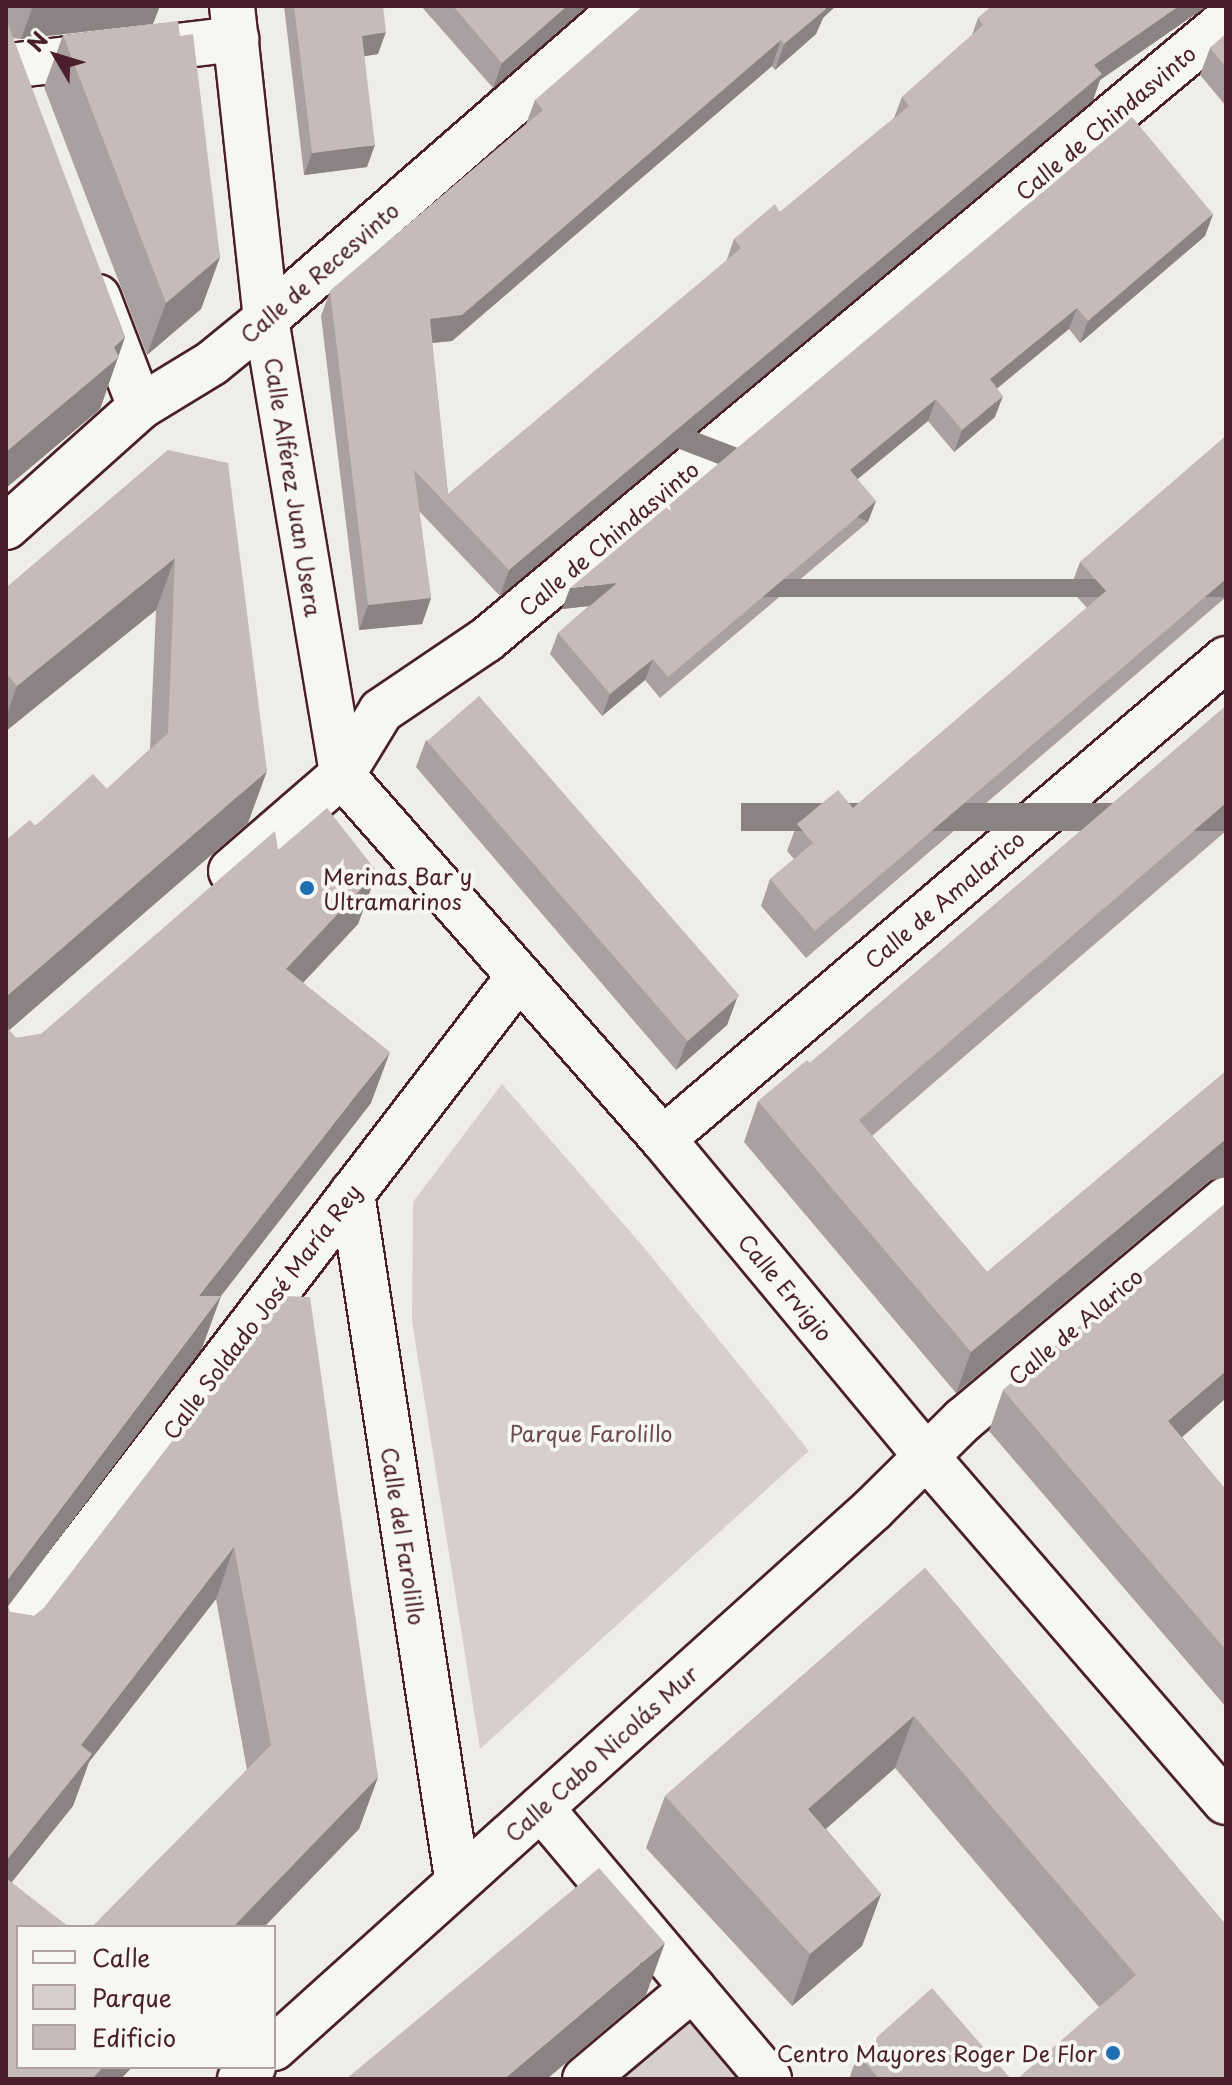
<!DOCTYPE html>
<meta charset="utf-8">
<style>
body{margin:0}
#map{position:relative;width:1232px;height:2085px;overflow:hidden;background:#efedea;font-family:"Playpen Sans",sans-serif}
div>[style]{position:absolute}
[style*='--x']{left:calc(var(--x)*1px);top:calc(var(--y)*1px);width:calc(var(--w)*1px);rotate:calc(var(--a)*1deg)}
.green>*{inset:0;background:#d7cfce}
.roads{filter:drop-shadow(2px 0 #4a1f2b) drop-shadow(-2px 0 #4a1f2b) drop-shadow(0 2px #4a1f2b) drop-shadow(0 -2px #4a1f2b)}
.street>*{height:44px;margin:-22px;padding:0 22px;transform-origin:22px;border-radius:22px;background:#f6f6f2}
.wall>*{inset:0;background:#aaa0a1}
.shaded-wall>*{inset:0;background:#8b8283;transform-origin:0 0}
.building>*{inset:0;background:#c6babb;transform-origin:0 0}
.dots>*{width:22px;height:22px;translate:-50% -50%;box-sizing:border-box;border:4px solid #f6f6f2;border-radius:50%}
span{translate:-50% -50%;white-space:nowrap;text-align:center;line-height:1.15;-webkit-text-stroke:8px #f6f6f2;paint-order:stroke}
.street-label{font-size:22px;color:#4a1f2b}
.poi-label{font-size:22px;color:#4a1f2b}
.left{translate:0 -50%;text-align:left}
.right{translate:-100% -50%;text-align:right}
.park-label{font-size:22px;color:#6d4b54}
.frame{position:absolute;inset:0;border:8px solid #4a1f2b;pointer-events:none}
.legend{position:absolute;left:16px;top:1925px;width:260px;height:144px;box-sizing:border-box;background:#f6f6f2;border:2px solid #b1a0a2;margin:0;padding:10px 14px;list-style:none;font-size:24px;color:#4a1f2b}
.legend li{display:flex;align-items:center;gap:16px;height:40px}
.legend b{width:40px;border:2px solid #b1a0a2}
.north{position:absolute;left:16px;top:16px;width:80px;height:80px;-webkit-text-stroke:6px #f6f6f2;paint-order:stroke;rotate:308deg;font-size:22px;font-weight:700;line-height:32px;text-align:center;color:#4a1f2b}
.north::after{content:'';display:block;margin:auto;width:28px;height:36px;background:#4a1f2b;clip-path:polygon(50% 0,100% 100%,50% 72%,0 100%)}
</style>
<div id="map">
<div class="green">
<i style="clip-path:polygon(502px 1084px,646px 1250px,809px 1451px,480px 1749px,412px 1321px,413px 1202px)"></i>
<i style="clip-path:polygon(693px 1988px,769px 2079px,585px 2079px)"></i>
</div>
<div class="roads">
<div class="street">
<i style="--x:232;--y:6;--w:315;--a:83.8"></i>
<i style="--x:266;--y:319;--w:462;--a:80.5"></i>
<i style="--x:342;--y:775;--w:485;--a:48.6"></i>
<i style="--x:663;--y:1139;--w:410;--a:50.3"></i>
<i style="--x:925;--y:1455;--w:459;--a:49.1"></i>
<i style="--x:9;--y:66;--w:229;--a:-6.8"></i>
<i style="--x:98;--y:297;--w:118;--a:69.1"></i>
<i style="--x:6;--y:527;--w:180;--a:-41.8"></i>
<i style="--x:140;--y:407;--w:84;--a:-31.4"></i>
<i style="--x:212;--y:363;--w:70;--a:-39.2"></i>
<i style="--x:266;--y:319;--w:476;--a:-41.1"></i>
<i style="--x:231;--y:871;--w:147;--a:-40.9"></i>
<i style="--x:342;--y:775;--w:75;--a:-58.6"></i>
<i style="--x:381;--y:711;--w:127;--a:-34.1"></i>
<i style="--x:486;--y:640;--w:965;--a:-39.91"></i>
<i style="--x:663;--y:1139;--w:740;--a:-40.45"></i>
<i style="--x:352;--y:1193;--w:693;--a:81.29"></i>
<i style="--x:6;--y:1644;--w:839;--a:-52.46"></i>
<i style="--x:541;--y:1808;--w:354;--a:49.9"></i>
<i style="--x:274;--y:2048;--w:806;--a:-41.98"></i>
<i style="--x:873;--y:1509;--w:127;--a:-44.7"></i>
<i style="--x:963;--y:1420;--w:344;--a:-40"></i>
<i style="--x:240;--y:2079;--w:18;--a:-43"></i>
<i style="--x:585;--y:2079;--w:141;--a:-40.1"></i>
</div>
</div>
<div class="wall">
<i style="clip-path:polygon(6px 6px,160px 6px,21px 39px,13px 38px,125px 337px,100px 409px,6px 488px)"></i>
<i style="clip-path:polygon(284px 6px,383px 6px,378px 54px,364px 56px,367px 167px,304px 175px)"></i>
<i style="clip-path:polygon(421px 6px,587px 6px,493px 88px)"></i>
<i style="clip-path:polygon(992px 6px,1207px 6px,1100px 80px,1093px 100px,500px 596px,419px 511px,431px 598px,422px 624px,359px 630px,321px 316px,330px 291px,526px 124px,535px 100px,823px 18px,816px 34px,775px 70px,772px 66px,452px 341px,432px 343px,448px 494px,726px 262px,734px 239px,780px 212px,894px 118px,902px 97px,972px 35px,978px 18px)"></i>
<i style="clip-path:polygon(1226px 34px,1226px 106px,1200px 75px,1210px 48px)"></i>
<i style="clip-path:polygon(63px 35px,180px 36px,220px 257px,201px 309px,147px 355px,44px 87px)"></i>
<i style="clip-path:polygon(1213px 214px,1205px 236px,1080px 343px,1069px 329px,997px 388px,995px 417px,954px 452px,928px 421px,857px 479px,868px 522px,660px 698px,645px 680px,602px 716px,550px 654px,558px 633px,589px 606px,562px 609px)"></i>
<i style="clip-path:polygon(1226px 436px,1226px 597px,806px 958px,761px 906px,770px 879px,794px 859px,787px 851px,797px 824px,853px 808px,1087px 608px,1070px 589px,1080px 562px)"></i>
<i style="clip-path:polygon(168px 450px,248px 823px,9px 1030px,16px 1038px,41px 1034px,278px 850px,377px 872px,358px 924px,303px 983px,371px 1103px,221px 1296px,202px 1348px,8px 1606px,10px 1612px,34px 1616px,44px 1608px,284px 1296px,378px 1777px,359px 1829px,264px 1927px,92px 1927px,247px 1770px,216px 1599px,89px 1762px,73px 1806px,12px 1882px,18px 2067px,132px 2067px,121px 2079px,6px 2079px,6px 840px,107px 789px,150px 749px,156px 610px,6px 731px,6px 588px)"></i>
<i style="clip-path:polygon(1226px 706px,1226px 831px,872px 1136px,987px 1272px,1226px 1071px,1226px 1177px,1210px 1180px,956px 1393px,744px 1142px,758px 1101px,810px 1063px)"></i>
<i style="clip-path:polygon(426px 740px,737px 998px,727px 1025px,676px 1070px,416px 767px)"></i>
<i style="clip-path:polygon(1226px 1203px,1226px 1398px,1182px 1437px,1226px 1490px,1226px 1707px,989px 1431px,1003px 1390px)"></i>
<i style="clip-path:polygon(925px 1568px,1226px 1925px,1099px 2007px,895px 1768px,826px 1829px,881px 1894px,862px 1946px,792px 2006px,646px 1848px,665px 1796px)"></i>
<i style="clip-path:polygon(858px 2054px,1011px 2079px,849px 2079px)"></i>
</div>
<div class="shaded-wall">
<i style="clip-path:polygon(33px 6px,160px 6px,153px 24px,21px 39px)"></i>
<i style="clip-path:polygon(567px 6px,587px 6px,493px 88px,502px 63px)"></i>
<i style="clip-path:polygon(818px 6px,836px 6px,823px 18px,816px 34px,775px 70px,784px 44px)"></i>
<i style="clip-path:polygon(1179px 6px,1207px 6px,1100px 80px,1093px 100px,500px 596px,509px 570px,1094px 65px)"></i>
<i style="clip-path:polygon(386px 32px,378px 54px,354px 58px,362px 36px)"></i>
<i style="clip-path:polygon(781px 40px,772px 66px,452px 341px,421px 344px,430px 319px)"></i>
<i style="clip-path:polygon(375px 145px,367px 167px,304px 175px,312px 153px)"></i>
<i style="clip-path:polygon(1213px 214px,1205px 236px,1080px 343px,1088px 321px)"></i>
<i style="clip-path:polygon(220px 257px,201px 309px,147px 355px,166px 303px)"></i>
<i style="clip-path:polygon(1077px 308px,1069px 329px,982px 401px,990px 379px)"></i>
<i style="clip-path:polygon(125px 337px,100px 409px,6px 488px,6px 452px)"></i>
<i style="clip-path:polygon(1003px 396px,995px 417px,954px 452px,962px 430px)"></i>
<i style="clip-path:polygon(936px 399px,928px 421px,842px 492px,850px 470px)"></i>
<i style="left:876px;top:501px;width:22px;height:272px;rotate:111deg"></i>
<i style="clip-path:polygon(175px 558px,156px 610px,6px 731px,6px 717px,17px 686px)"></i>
<i style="left:1226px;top:579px;width:18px;height:541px;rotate:90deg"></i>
<i style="clip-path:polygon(617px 583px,609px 604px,562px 609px,570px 588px)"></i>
<i style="clip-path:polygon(431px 598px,422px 624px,359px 630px,368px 605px)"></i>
<i style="clip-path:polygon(653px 659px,645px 680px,602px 716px,610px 694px)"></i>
<i style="clip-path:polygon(267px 771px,248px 823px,6px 1033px,6px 1002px,8px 995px)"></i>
<i style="left:1226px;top:803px;width:28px;height:485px;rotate:90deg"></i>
<i style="clip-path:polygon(377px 872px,358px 924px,267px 1021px,286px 969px)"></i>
<i style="clip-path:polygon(737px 998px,727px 1025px,676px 1070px,686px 1043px)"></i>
<i style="clip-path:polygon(390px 1052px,371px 1103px,181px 1347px,199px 1296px)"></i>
<i style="clip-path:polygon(1225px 1139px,1226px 1139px,1226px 1177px,1210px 1180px,956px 1393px,971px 1352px)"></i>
<i style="clip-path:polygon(221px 1296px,202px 1348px,6px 1609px,6px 1582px)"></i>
<i style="clip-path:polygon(1226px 1371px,1226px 1398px,1154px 1462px,1168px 1421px)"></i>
<i style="clip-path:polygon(234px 1547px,216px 1599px,89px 1762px,73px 1806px,6px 1889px,6px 1861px,81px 1745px)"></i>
<i style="clip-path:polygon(914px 1716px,895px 1768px,789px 1861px,808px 1809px)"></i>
<i style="clip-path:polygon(378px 1777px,359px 1829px,264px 1927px,233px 1927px)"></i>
<i style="clip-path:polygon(881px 1894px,862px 1946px,792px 2006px,810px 1954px)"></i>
<i style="clip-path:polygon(665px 1943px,646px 1995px,547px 2079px,504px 2079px)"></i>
<i style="clip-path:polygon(103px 2067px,132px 2067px,121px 2079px,92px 2079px)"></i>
</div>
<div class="building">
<i style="clip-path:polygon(294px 6px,383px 6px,386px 32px,362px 36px,375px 145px,312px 153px)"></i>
<i style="clip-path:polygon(453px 6px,567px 6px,502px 63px)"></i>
<i style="clip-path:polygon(643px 6px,823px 6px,826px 9px,784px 44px,781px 40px,462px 315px,430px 319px,448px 494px,741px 248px,734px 239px,775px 204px,780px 212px,909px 106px,902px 97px,983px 25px,978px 18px,992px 6px,1179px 6px,1094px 65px,1102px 74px,509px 570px,414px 470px,431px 598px,368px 605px,330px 291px,543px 110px,535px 100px)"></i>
<i style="clip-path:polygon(6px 19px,125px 337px,114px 347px,119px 357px,6px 452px)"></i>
<i style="clip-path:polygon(178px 21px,180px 36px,193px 34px,220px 257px,166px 303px,63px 35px)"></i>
<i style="clip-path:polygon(1226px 34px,1226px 67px,1210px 48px)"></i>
<i style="clip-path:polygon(1132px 117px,1213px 214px,1088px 321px,1077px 308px,990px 379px,1003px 396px,962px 430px,936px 399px,850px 470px,876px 501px,668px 677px,653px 659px,610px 694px,558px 633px,617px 583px,570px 588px)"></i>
<i style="clip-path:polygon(1226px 436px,1226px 579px,815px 931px,770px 879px,813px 843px,797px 824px,838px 790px,853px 808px,1106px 591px,1080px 562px)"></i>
<i style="clip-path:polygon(168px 450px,228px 463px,267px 771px,8px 995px,6px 1003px,6px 840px,30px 820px,35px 826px,93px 774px,107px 789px,168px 733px,175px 558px,17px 686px,6px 673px,6px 588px)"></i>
<i style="left:479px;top:696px;width:397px;height:69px;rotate:49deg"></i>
<i style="clip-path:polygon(1226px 706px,1226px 803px,859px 1120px,987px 1272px,1226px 1071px,1226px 1139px,971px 1352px,758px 1101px,807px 1060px,810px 1063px)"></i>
<i style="clip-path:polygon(327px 808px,377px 872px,286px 969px,390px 1052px,199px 1296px,221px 1296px,6px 1582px,6px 1026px,16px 1038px,41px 1034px,275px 831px,278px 850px)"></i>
<i style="clip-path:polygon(1226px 1203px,1226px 1371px,1168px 1421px,1226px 1490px,1226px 1650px,1003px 1390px)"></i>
<i style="clip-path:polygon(284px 1296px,310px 1297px,378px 1777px,233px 1927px,92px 1927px,271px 1745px,234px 1547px,81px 1745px,92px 1754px,6px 1861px,6px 1603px,10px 1612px,34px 1616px,44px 1608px)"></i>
<i style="clip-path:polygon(925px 1568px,1226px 1925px,1226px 2079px,1017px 2079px,1136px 1975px,914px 1716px,808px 1809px,881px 1894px,810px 1954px,665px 1796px)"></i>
<i style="clip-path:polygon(599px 1868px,665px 1943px,504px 2079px,346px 2079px)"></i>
<i style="clip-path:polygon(6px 1878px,69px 1927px,18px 1927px,18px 2067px,103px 2067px,92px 2079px,6px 2079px)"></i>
<i style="clip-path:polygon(932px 1988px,1011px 2079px,879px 2079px,858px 2054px)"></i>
</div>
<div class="dots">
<i style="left:307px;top:888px;background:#1f6fb2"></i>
<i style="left:1113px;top:2053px;background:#1f6fb2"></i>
</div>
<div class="street-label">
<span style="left:1105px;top:122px;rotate:-40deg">Calle de Chindasvinto</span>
<span style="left:319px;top:272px;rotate:-41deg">Calle de Recesvinto</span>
<span style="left:294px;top:487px;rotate:81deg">Calle Alférez Juan Usera</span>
<span style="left:608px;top:538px;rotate:-40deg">Calle de Chindasvinto</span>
<span style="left:944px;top:899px;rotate:-40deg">Calle de Amalarico</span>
<span style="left:786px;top:1287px;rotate:50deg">Calle Ervigio</span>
<span style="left:261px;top:1311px;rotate:-53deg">Calle Soldado José María Rey</span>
<span style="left:1075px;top:1326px;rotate:-40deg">Calle de Alarico</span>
<span style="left:404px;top:1536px;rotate:81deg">Calle del Farolillo</span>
<span style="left:601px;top:1753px;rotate:-42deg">Calle Cabo Nicolás Mur</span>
</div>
<div class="poi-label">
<span class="left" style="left:323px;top:888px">Merinas Bar y<br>Ultramarinos</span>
<span class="right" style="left:1097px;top:2053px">Centro Mayores Roger De Flor</span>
</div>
<div class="park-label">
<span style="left:591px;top:1433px">Parque Farolillo</span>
</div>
<div class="frame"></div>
<ul class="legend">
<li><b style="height:10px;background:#f6f6f2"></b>Calle</li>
<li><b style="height:22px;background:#d7cfce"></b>Parque</li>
<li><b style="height:22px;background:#c6babb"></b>Edificio</li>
</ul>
<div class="north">N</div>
</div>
